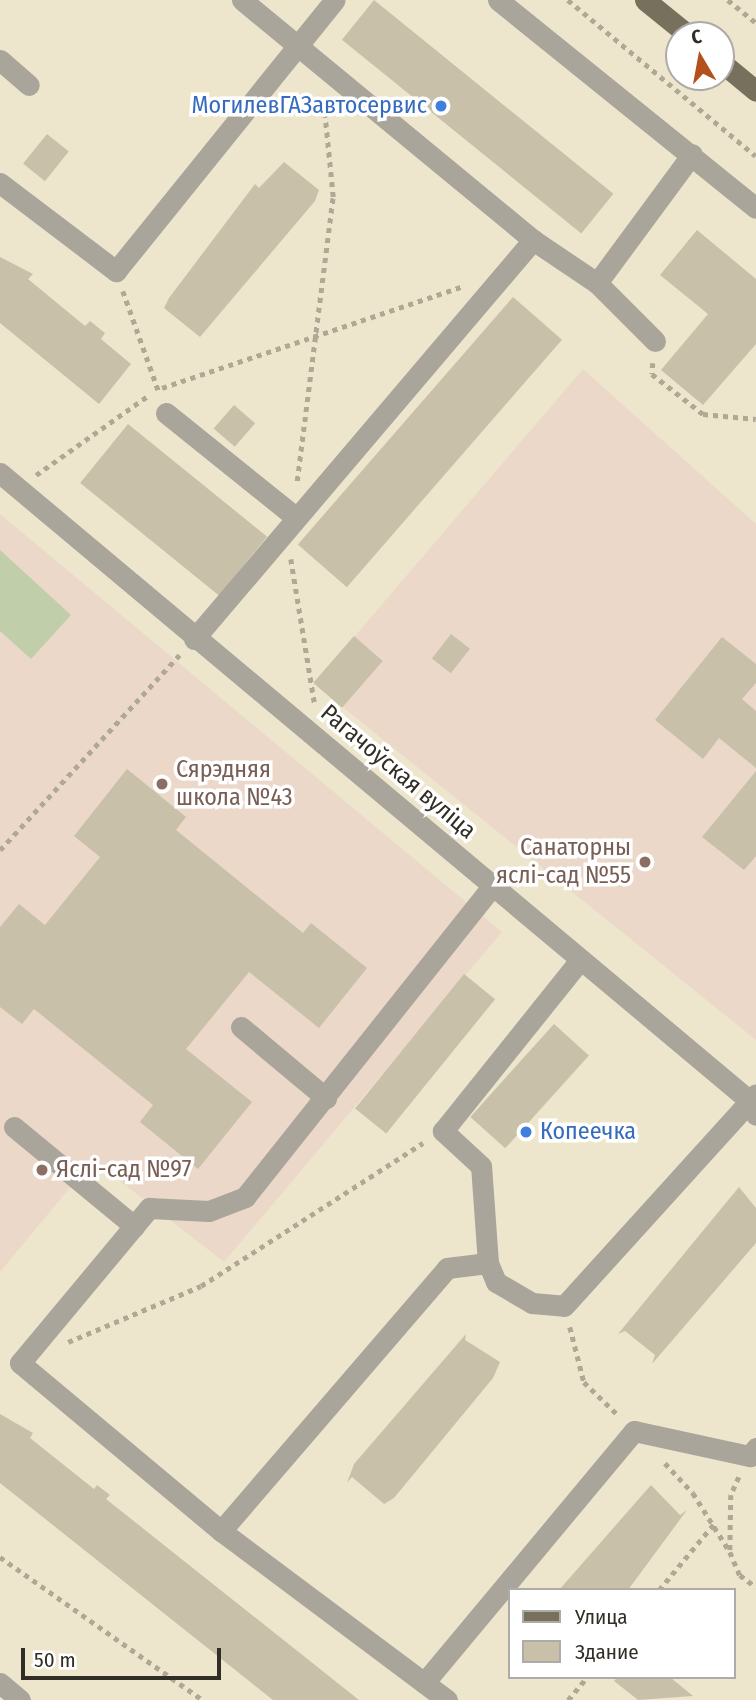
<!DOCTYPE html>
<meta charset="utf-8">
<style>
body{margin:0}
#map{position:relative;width:756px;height:1700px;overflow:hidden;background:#ede6cd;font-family:"Fira Sans Condensed",sans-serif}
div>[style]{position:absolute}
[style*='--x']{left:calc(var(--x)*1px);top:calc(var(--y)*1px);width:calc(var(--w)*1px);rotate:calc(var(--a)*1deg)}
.education>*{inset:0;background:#ebd8c9}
.green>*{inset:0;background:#c0ceaa}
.building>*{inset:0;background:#c8c0a8;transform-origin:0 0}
.path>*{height:4.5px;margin-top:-2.25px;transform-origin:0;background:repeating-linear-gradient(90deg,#aea894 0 5px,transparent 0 10px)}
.minor>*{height:21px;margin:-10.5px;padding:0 10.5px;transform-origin:10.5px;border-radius:10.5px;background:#a9a59b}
.major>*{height:21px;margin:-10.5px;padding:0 10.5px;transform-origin:10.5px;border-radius:10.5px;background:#76705d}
.dots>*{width:19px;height:19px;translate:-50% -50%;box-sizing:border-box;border:4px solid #fff;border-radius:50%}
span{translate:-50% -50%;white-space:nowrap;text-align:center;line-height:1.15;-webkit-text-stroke:7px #fff;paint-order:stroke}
.shop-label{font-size:24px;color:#366cbe}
.right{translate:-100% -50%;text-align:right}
.left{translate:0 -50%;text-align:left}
.education-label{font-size:24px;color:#785e54}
.street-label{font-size:24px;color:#312e25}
.legend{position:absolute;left:508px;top:1588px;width:228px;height:91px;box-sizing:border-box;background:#fff;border:2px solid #adaba8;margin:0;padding:9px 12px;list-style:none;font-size:21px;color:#312e25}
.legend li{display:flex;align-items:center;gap:14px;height:35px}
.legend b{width:35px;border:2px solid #adaba8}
.north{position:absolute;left:665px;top:21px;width:70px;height:70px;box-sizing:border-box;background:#fff;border:2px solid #adaba8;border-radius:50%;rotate:350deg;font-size:19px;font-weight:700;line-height:28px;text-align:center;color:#312e25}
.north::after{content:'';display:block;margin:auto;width:24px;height:32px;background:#b4501b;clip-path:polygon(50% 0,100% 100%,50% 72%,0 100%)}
.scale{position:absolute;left:21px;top:1648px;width:200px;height:32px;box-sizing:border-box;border:4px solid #312e25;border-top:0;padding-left:9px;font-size:21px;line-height:24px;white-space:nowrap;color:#312e25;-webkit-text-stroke:5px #fff;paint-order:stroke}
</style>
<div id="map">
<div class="education">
<i style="clip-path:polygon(583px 369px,756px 524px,756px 1040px,314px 684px)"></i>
<i style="clip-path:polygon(0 514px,502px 932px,224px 1262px,93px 1160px,0 1272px)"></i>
</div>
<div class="green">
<i style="clip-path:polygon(0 550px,71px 615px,31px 659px,0 631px)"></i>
</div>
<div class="building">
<i style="left:374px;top:0;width:308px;height:51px;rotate:39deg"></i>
<i style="left:47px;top:134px;width:28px;height:38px;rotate:39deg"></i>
<i style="clip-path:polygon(284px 162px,319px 190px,315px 201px,200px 337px,164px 308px,169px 298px,255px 184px,259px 188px)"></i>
<i style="clip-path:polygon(697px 230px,756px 279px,756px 344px,703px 405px,661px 370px,708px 314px,660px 275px)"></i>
<i style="clip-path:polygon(0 257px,33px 274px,28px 279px,85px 326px,90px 321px,105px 333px,101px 339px,131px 364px,99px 404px,0 323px)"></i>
<i style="left:513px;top:297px;width:65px;height:328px;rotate:41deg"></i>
<i style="left:234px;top:405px;width:28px;height:31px;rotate:41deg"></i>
<i style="left:128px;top:424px;width:179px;height:76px;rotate:39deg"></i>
<i style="left:451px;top:634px;width:24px;height:31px;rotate:38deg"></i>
<i style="left:354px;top:636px;width:38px;height:62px;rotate:41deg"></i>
<i style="clip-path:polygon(722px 637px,756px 664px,756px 683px,742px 699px,756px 711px,756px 768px,719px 738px,703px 759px,655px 720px)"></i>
<i style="clip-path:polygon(127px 769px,186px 817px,176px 830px,303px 933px,311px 923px,367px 968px,319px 1028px,249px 972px,186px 1049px,252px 1102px,198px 1169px,140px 1122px,153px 1105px,34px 1009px,22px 1024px,0 1007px,0 927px,19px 904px,45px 925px,100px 857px,74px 836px)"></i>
<i style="clip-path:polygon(756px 771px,756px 856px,744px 870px,702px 837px)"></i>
<i style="left:464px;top:974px;width:40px;height:173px;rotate:39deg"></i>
<i style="left:554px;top:1024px;width:47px;height:125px;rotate:42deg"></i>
<i style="clip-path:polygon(739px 1187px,756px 1208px,756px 1243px,652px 1364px,655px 1355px,625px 1331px,618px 1334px)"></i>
<i style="clip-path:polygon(466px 1334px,465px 1340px,500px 1362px,493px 1378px,394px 1498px,384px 1504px,352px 1477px,347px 1483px,354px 1464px)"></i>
<i style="clip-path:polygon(0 1414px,33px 1433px,30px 1438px,94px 1489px,97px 1485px,110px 1495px,106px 1499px,359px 1700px,273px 1700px,0 1483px)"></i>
<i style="clip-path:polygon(651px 1485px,680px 1515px,687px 1510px,628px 1590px,559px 1590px)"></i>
<i style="clip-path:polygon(618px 1677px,670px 1677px,693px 1696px,638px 1700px,614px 1681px)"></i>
</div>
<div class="path">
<i style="--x:568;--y:0;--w:244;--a:39.7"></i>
<i style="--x:728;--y:0;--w:36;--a:39"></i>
<i style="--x:123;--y:291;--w:107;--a:70.4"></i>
<i style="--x:653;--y:363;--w:11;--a:95"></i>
<i style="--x:652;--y:374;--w:65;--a:38.1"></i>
<i style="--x:703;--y:414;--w:53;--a:5.4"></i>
<i style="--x:162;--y:388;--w:318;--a:-18.7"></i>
<i style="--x:36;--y:475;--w:138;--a:-35.3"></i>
<i style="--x:297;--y:481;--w:286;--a:-82.8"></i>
<i style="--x:333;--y:197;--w:100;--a:-95.7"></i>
<i style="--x:291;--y:559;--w:149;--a:80.7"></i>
<i style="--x:0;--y:850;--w:265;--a:-47.4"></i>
<i style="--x:570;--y:1327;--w:57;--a:75.7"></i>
<i style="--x:584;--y:1382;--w:46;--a:44.1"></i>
<i style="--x:68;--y:1342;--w:144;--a:-22.8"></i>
<i style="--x:201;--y:1286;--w:264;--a:-32.8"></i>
<i style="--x:665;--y:1463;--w:41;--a:47"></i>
<i style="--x:693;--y:1493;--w:70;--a:57.9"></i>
<i style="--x:739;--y:1477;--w:20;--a:114"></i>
<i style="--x:731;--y:1495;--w:57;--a:91"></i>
<i style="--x:730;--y:1552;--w:25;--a:67"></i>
<i style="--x:740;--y:1575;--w:20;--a:37"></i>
<i style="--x:0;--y:1557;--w:248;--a:35.2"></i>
<i style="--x:659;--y:1590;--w:85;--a:-50.3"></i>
<i style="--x:568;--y:1700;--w:30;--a:-50"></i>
</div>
<div class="minor">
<i style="--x:242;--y:0;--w:377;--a:39.5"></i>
<i style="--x:533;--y:240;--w:77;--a:33.9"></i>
<i style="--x:597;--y:283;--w:160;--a:-53.6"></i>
<i style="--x:498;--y:0;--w:331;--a:38.9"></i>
<i style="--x:0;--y:60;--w:38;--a:41"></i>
<i style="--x:0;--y:183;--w:146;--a:37.2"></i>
<i style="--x:116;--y:271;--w:348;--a:-51.1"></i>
<i style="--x:597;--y:283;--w:82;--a:45"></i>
<i style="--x:166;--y:413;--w:164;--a:38.8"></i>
<i style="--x:0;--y:473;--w:978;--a:39.94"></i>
<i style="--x:750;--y:1101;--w:15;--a:67"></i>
<i style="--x:194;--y:639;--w:524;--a:-49.65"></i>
<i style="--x:241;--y:1027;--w:111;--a:39.9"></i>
<i style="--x:14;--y:1127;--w:156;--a:39.5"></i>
<i style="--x:488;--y:1263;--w:97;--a:-94.1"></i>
<i style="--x:481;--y:1166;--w:52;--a:-137.4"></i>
<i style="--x:443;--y:1131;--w:218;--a:-51.3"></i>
<i style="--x:221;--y:1531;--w:347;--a:-49.3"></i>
<i style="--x:447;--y:1268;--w:41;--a:-7"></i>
<i style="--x:488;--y:1263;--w:21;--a:67"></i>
<i style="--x:496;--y:1282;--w:42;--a:30.3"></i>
<i style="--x:532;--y:1303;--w:32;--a:5"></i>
<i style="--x:564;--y:1306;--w:286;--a:-47.8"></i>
<i style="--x:0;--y:1683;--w:26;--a:40"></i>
<i style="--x:424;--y:1683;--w:328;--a:-50.2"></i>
<i style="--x:634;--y:1431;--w:119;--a:12.2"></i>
<i style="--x:750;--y:1456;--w:10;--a:-53"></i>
<i style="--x:447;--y:1700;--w:282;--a:-143.2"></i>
<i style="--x:221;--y:1531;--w:262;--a:-140.1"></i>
<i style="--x:20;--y:1363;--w:202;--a:-50.2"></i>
<i style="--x:149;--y:1208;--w:60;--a:2.9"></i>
<i style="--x:209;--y:1211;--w:39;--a:-21"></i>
<i style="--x:245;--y:1197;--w:397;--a:-51.5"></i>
</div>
<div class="major">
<i style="--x:645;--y:0;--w:55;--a:39.1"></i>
<i style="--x:721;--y:62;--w:45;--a:39.6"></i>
</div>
<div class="dots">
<i style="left:441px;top:106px;background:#3f7fe0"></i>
<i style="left:162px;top:784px;background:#8d6e63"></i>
<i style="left:645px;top:862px;background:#8d6e63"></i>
<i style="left:526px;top:1132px;background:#3f7fe0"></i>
<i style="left:42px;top:1170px;background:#8d6e63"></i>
</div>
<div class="shop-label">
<span class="right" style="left:427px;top:106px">МогилевГАЗавтосервис</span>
<span class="left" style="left:540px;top:1132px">Копеечка</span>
</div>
<div class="education-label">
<span class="left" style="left:176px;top:784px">Сярэдняя<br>школа №43</span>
<span class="right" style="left:631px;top:862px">Санаторны<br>яслі-сад №55</span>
<span class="left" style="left:56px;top:1170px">Яслі-сад №97</span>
</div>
<div class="street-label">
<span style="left:398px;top:772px;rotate:40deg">Рагачоўская вуліца</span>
</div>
<ul class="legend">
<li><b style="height:9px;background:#76705d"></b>Улица</li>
<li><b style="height:19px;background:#c8c0a8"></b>Здание</li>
</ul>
<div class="north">С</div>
<div class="scale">50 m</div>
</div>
